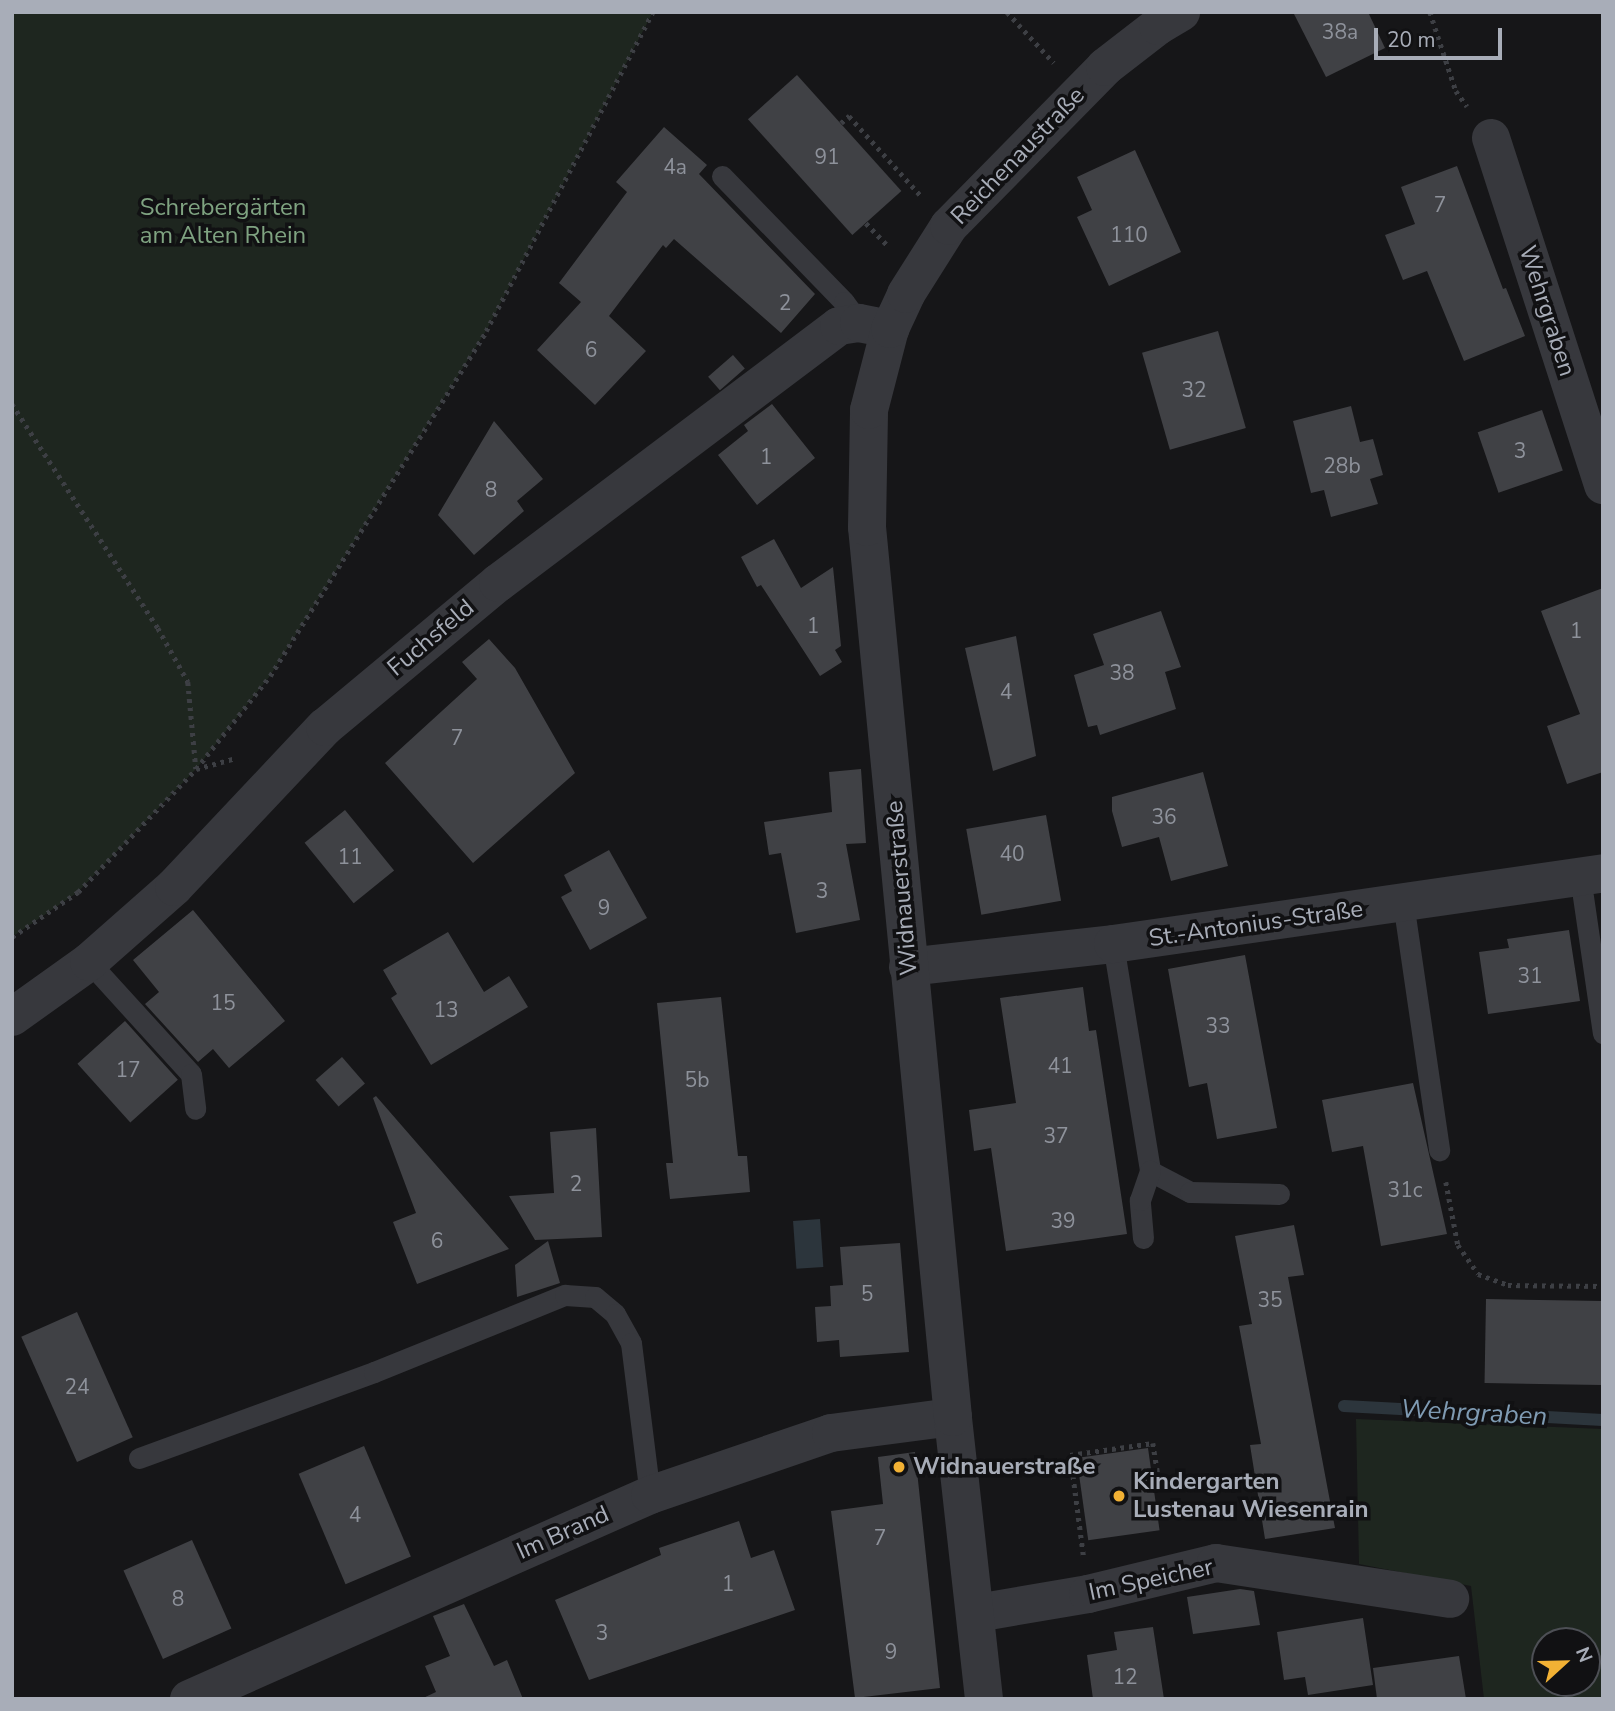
<!DOCTYPE html>
<meta charset="utf-8">
<style>
body{margin:0}
#map{position:relative;width:1615px;height:1711px;overflow:hidden;background:#161618;font-family:"Nunito Sans",sans-serif}
div>[style]{position:absolute}
[style*='--x']{left:calc(var(--x)*1px);top:calc(var(--y)*1px);width:calc(var(--w)*1px);rotate:calc(var(--a)*1deg)}
.green>*{inset:0;background:#1e261f}
.water>*{inset:0;background:#2c353c;transform-origin:0 0}
.stream>*{height:12px;margin:-6px;padding:0 6px;transform-origin:6px;border-radius:6px;background:#2c353c}
.building>*{inset:0;background:#404145;transform-origin:0 0}
.path>*{height:4.5px;margin-top:-2.25px;transform-origin:0;background:repeating-linear-gradient(90deg,#3d3f44 0 3.5px,transparent 0 8.5px)}
.lane>*{height:21px;margin:-10.5px;padding:0 10.5px;transform-origin:10.5px;border-radius:10.5px;background:#37383d}
.street>*{height:38px;margin:-19px;padding:0 19px;transform-origin:19px;border-radius:19px;background:#37383d}
.dots>*{width:19px;height:19px;translate:-50% -50%;box-sizing:border-box;border:4px solid #111113;border-radius:50%}
span{translate:-50% -50%;white-space:nowrap;text-align:center;line-height:1.15;-webkit-text-stroke:7px #111113;paint-order:stroke}
.number-label{font-size:21px;color:#8e929b}
.number-label span{-webkit-text-stroke-width:0}
.street-label{font-size:24px;color:#a8adb8}
.park-label{font-size:24px;color:#7fa381}
.poi-label{font-size:24px;color:#a8adb8;font-weight:700}
.left{translate:0 -50%;text-align:left}
.water-label{font-size:26px;color:#7f9bb3;font-style:italic}
.frame{position:absolute;inset:0;border:14px solid #a8adb8;pointer-events:none}
.north{position:absolute;left:1531px;top:1627px;width:70px;height:70px;box-sizing:border-box;background:#111113;border:2px solid #4d4f55;border-radius:50%;rotate:68deg;font-size:19px;font-weight:700;line-height:28px;text-align:center;color:#a8adb8}
.north::after{content:'';display:block;margin:auto;width:24px;height:32px;background:#f2b134;clip-path:polygon(50% 0,100% 100%,50% 72%,0 100%)}
.scale{position:absolute;left:1374px;top:28px;width:128px;height:32px;box-sizing:border-box;border:4px solid #a8adb8;border-top:0;padding-left:9px;font-size:21px;line-height:24px;white-space:nowrap;color:#a8adb8;-webkit-text-stroke:5px #111113;paint-order:stroke}
</style>
<div id="map">
<div class="green">
<i style="clip-path:polygon(12px 12px,653px 12px,486px 331px,270px 676px,196px 769px,78px 892px,12px 937px)"></i>
<i style="clip-path:polygon(evenodd,1356px 1419px,1603px 1429px,1603px 1699px,1484px 1699px,1471px 1586px,1359px 1564px,1356px 1419px,1545px 1641px,1587px 1641px,1587px 1683px,1545px 1683px,1545px 1641px)"></i>
</div>
<div class="water">
<i style="left:820px;top:1219px;width:48px;height:27px;rotate:86deg"></i>
</div>
<div class="stream">
<i style="--x:1344;--y:1406;--w:259;--a:3.1"></i>
</div>
<div class="building">
<i style="clip-path:polygon(1293px 12px,1368px 12px,1385px 48px,1326px 77px)"></i>
<i style="left:797px;top:75px;width:156px;height:66px;rotate:48deg"></i>
<i style="clip-path:polygon(664px 127px,707px 165px,699px 174px,815px 294px,781px 333px,674px 239px,666px 248px,663px 245px,609px 316px,646px 351px,595px 405px,537px 350px,581px 302px,559px 283px,627px 192px,616px 182px)"></i>
<i style="clip-path:polygon(1135px 150px,1181px 252px,1109px 286px,1077px 217px,1092px 210px,1077px 177px)"></i>
<i style="clip-path:polygon(1457px 166px,1503px 289px,1506px 288px,1525px 336px,1464px 361px,1427px 271px,1403px 280px,1385px 235px,1415px 224px,1401px 187px)"></i>
<i style="left:1218px;top:331px;width:101px;height:79px;rotate:74deg"></i>
<i style="left:733px;top:355px;width:18px;height:33px;rotate:49deg"></i>
<i style="clip-path:polygon(772px 404px,815px 458px,757px 505px,718px 455px,748px 431px,744px 425px)"></i>
<i style="clip-path:polygon(1351px 406px,1360px 442px,1373px 439px,1383px 475px,1370px 479px,1378px 504px,1331px 517px,1324px 490px,1311px 493px,1293px 421px)"></i>
<i style="left:1542px;top:410px;width:64px;height:68px;rotate:71deg"></i>
<i style="clip-path:polygon(494px 421px,543px 479px,517px 501px,524px 511px,474px 555px,438px 515px)"></i>
<i style="clip-path:polygon(774px 539px,801px 588px,833px 567px,841px 646px,835px 650px,842px 662px,820px 676px,761px 585px,757px 587px,741px 557px)"></i>
<i style="clip-path:polygon(1603px 588px,1603px 772px,1567px 784px,1547px 726px,1580px 714px,1541px 611px)"></i>
<i style="clip-path:polygon(1161px 611px,1181px 667px,1165px 672px,1176px 709px,1100px 735px,1097px 725px,1088px 727px,1074px 675px,1104px 665px,1093px 634px)"></i>
<i style="clip-path:polygon(1016px 636px,1036px 756px,993px 771px,965px 648px)"></i>
<i style="clip-path:polygon(489px 639px,515px 668px,575px 773px,473px 863px,385px 763px,477px 679px,462px 662px)"></i>
<i style="clip-path:polygon(861px 769px,866px 843px,846px 844px,860px 920px,796px 933px,781px 853px,769px 855px,764px 822px,832px 812px,829px 772px)"></i>
<i style="clip-path:polygon(1203px 772px,1228px 866px,1171px 881px,1159px 837px,1122px 847px,1112px 811px,1112px 797px)"></i>
<i style="left:345px;top:810px;width:78px;height:52px;rotate:51deg"></i>
<i style="left:1046px;top:815px;width:87px;height:81px;rotate:80deg"></i>
<i style="clip-path:polygon(609px 850px,647px 918px,590px 950px,561px 897px,572px 891px,564px 875px)"></i>
<i style="clip-path:polygon(193px 910px,285px 1021px,229px 1068px,213px 1049px,198px 1062px,145px 1004px,159px 992px,133px 960px)"></i>
<i style="clip-path:polygon(1569px 930px,1580px 1001px,1488px 1014px,1479px 952px,1509px 948px,1507px 939px)"></i>
<i style="clip-path:polygon(448px 932px,484px 992px,509px 976px,528px 1007px,431px 1065px,391px 998px,397px 994px,383px 970px)"></i>
<i style="clip-path:polygon(1245px 955px,1277px 1128px,1217px 1139px,1207px 1083px,1189px 1087px,1168px 969px)"></i>
<i style="clip-path:polygon(1083px 987px,1089px 1031px,1096px 1030px,1127px 1234px,1006px 1251px,991px 1148px,974px 1151px,969px 1110px,1016px 1103px,1000px 998px)"></i>
<i style="clip-path:polygon(721px 997px,738px 1156px,747px 1156px,750px 1192px,670px 1199px,666px 1163px,673px 1163px,657px 1003px)"></i>
<i style="left:125px;top:1021px;width:79px;height:64px;rotate:48deg"></i>
<i style="left:342px;top:1057px;width:35px;height:35px;rotate:49deg"></i>
<i style="clip-path:polygon(1413px 1083px,1447px 1234px,1381px 1246px,1363px 1146px,1332px 1152px,1322px 1100px)"></i>
<i style="clip-path:polygon(376px 1096px,509px 1249px,417px 1284px,393px 1222px,416px 1213px,373px 1098px)"></i>
<i style="clip-path:polygon(596px 1128px,602px 1237px,535px 1240px,509px 1196px,554px 1193px,550px 1132px)"></i>
<i style="clip-path:polygon(1294px 1225px,1304px 1275px,1288px 1277px,1335px 1528px,1265px 1539px,1250px 1445px,1261px 1444px,1239px 1326px,1252px 1324px,1235px 1236px)"></i>
<i style="clip-path:polygon(548px 1241px,560px 1283px,517px 1297px,515px 1265px)"></i>
<i style="clip-path:polygon(900px 1243px,909px 1352px,840px 1357px,839px 1340px,817px 1342px,815px 1307px,831px 1306px,830px 1286px,843px 1285px,840px 1247px)"></i>
<i style="left:1486px;top:1299px;width:117px;height:84px;rotate:1deg"></i>
<i style="left:77px;top:1312px;width:137px;height:61px;rotate:66deg"></i>
<i style="left:364px;top:1446px;width:120px;height:71px;rotate:67deg"></i>
<i style="left:1148px;top:1448px;width:83px;height:72px;rotate:82deg"></i>
<i style="clip-path:polygon(915px 1452px,940px 1688px,855px 1698px,831px 1511px,883px 1504px,878px 1457px)"></i>
<i style="clip-path:polygon(739px 1521px,751px 1558px,774px 1550px,795px 1610px,589px 1680px,555px 1600px,661px 1555px,659px 1548px)"></i>
<i style="left:192px;top:1540px;width:97px;height:75px;rotate:66deg"></i>
<i style="clip-path:polygon(1240px 1589px,1254px 1591px,1260px 1625px,1193px 1634px,1187px 1597px)"></i>
<i style="clip-path:polygon(464px 1604px,494px 1666px,507px 1660px,523px 1699px,421px 1699px,436px 1692px,425px 1666px,450px 1656px,433px 1616px)"></i>
<i style="clip-path:polygon(1363px 1618px,1373px 1685px,1308px 1695px,1305px 1677px,1284px 1680px,1277px 1632px)"></i>
<i style="clip-path:polygon(1153px 1627px,1164px 1699px,1093px 1699px,1087px 1655px,1117px 1650px,1114px 1632px)"></i>
<i style="clip-path:polygon(1459px 1656px,1466px 1699px,1377px 1699px,1373px 1668px)"></i>
</div>
<div class="path">
<i style="--x:1007;--y:12;--w:69;--a:47.3"></i>
<i style="--x:1430;--y:12;--w:83;--a:71.8"></i>
<i style="--x:1456;--y:91;--w:19;--a:54"></i>
<i style="--x:841;--y:123;--w:11;--a:-41"></i>
<i style="--x:849;--y:116;--w:108;--a:48"></i>
<i style="--x:866;--y:223;--w:32;--a:46"></i>
<i style="--x:12;--y:404;--w:267;--a:56.9"></i>
<i style="--x:158;--y:628;--w:62;--a:60.9"></i>
<i style="--x:188;--y:682;--w:87;--a:84.7"></i>
<i style="--x:196;--y:769;--w:41;--a:-15.4"></i>
<i style="--x:12;--y:937;--w:80;--a:-34.3"></i>
<i style="--x:78;--y:892;--w:170;--a:-46.2"></i>
<i style="--x:196;--y:769;--w:119;--a:-51.5"></i>
<i style="--x:270;--y:676;--w:407;--a:-57.9"></i>
<i style="--x:486;--y:331;--w:360;--a:-62.4"></i>
<i style="--x:1446;--y:1182;--w:64;--a:79.2"></i>
<i style="--x:1458;--y:1245;--w:35;--a:55"></i>
<i style="--x:1478;--y:1274;--w:32;--a:20"></i>
<i style="--x:1508;--y:1285;--w:95;--a:0.6"></i>
<i style="--x:1083;--y:1555;--w:101;--a:-97.4"></i>
<i style="--x:1070;--y:1455;--w:84;--a:-8.2"></i>
<i style="--x:1153;--y:1443;--w:39;--a:81"></i>
<i style="--x:1159;--y:1482;--w:27;--a:-8"></i>
</div>
<div class="lane">
<i style="--x:722;--y:176;--w:175;--a:45.9"></i>
<i style="--x:844;--y:302;--w:26;--a:54"></i>
<i style="--x:1580;--y:876;--w:159;--a:81.7"></i>
<i style="--x:1403;--y:902;--w:251;--a:81.7"></i>
<i style="--x:1113;--y:944;--w:230;--a:80.7"></i>
<i style="--x:1150;--y:1171;--w:45;--a:27.7"></i>
<i style="--x:1190;--y:1192;--w:89;--a:1.3"></i>
<i style="--x:89;--y:962;--w:151;--a:47.7"></i>
<i style="--x:191;--y:1074;--w:35;--a:83"></i>
<i style="--x:1143;--y:1238;--w:38;--a:-95"></i>
<i style="--x:1140;--y:1200;--w:31;--a:-71"></i>
<i style="--x:139;--y:1458;--w:250;--a:-20.1"></i>
<i style="--x:374;--y:1372;--w:206;--a:-22"></i>
<i style="--x:565;--y:1295;--w:30;--a:4"></i>
<i style="--x:595;--y:1297;--w:26;--a:40"></i>
<i style="--x:615;--y:1314;--w:33;--a:61"></i>
<i style="--x:631;--y:1343;--w:153;--a:82.9"></i>
</div>
<div class="street">
<i style="--x:1491;--y:138;--w:365;--a:72.1"></i>
<i style="--x:908;--y:967;--w:206;--a:-6.4"></i>
<i style="--x:1113;--y:944;--w:495;--a:-8.2"></i>
<i style="--x:12;--y:1017;--w:95;--a:-35.5"></i>
<i style="--x:89;--y:962;--w:113;--a:-41.4"></i>
<i style="--x:174;--y:887;--w:220;--a:-46.7"></i>
<i style="--x:325;--y:727;--w:225;--a:-39.8"></i>
<i style="--x:498;--y:583;--w:427;--a:-37"></i>
<i style="--x:839;--y:326;--w:20;--a:-9"></i>
<i style="--x:859;--y:323;--w:32;--a:11"></i>
<i style="--x:977;--y:1613;--w:113;--a:-9.7"></i>
<i style="--x:1088;--y:1594;--w:132;--a:-13.6"></i>
<i style="--x:1216;--y:1563;--w:237;--a:8.7"></i>
<i style="--x:189;--y:1699;--w:504;--a:-23.87"></i>
<i style="--x:650;--y:1495;--w:191;--a:-18.9"></i>
<i style="--x:831;--y:1433;--w:123;--a:-7.5"></i>
<i style="--x:984;--y:1699;--w:284;--a:-96.3"></i>
<i style="--x:953;--y:1417;--w:894;--a:-95.52"></i>
<i style="--x:867;--y:527;--w:117;--a:-89"></i>
<i style="--x:869;--y:410;--w:84;--a:-75.5"></i>
<i style="--x:890;--y:329;--w:38;--a:-65"></i>
<i style="--x:906;--y:294;--w:80;--a:-57.7"></i>
<i style="--x:949;--y:226;--w:223;--a:-45.5"></i>
<i style="--x:1105;--y:67;--w:67;--a:-37.7"></i>
<i style="--x:1158;--y:26;--w:27;--a:-31"></i>
</div>
<div class="dots">
<i style="left:899px;top:1467px;background:#f2b134"></i>
<i style="left:1119px;top:1496px;background:#f2b134"></i>
</div>
<div class="number-label">
<span style="left:1340px;top:32px">38a</span>
<span style="left:827px;top:157px">91</span>
<span style="left:675px;top:167px">4a</span>
<span style="left:1440px;top:205px">7</span>
<span style="left:1129px;top:235px">110</span>
<span style="left:785px;top:303px">2</span>
<span style="left:591px;top:350px">6</span>
<span style="left:1194px;top:390px">32</span>
<span style="left:1520px;top:451px">3</span>
<span style="left:766px;top:457px">1</span>
<span style="left:1342px;top:466px">28b</span>
<span style="left:491px;top:490px">8</span>
<span style="left:813px;top:626px">1</span>
<span style="left:1576px;top:631px">1</span>
<span style="left:1122px;top:673px">38</span>
<span style="left:1006px;top:692px">4</span>
<span style="left:457px;top:738px">7</span>
<span style="left:1164px;top:817px">36</span>
<span style="left:1012px;top:854px">40</span>
<span style="left:350px;top:857px">11</span>
<span style="left:822px;top:891px">3</span>
<span style="left:604px;top:908px">9</span>
<span style="left:1530px;top:976px">31</span>
<span style="left:223px;top:1003px">15</span>
<span style="left:446px;top:1010px">13</span>
<span style="left:1218px;top:1026px">33</span>
<span style="left:1060px;top:1066px">41</span>
<span style="left:128px;top:1070px">17</span>
<span style="left:697px;top:1080px">5b</span>
<span style="left:1056px;top:1136px">37</span>
<span style="left:576px;top:1184px">2</span>
<span style="left:1405px;top:1190px">31c</span>
<span style="left:1063px;top:1221px">39</span>
<span style="left:437px;top:1241px">6</span>
<span style="left:867px;top:1294px">5</span>
<span style="left:1270px;top:1300px">35</span>
<span style="left:77px;top:1387px">24</span>
<span style="left:355px;top:1515px">4</span>
<span style="left:880px;top:1538px">7</span>
<span style="left:728px;top:1584px">1</span>
<span style="left:178px;top:1599px">8</span>
<span style="left:602px;top:1633px">3</span>
<span style="left:891px;top:1652px">9</span>
<span style="left:1125px;top:1677px">12</span>
</div>
<div class="street-label">
<span style="left:1018px;top:156px;rotate:-46deg">Reichenaustraße</span>
<span style="left:1547px;top:311px;rotate:72deg">Wehrgraben</span>
<span style="left:431px;top:638px;rotate:-40deg">Fuchsfeld</span>
<span style="left:902px;top:888px;rotate:-95deg">Widnauerstraße</span>
<span style="left:1256px;top:924px;rotate:-8deg">St.-Antonius-Straße</span>
<span style="left:563px;top:1533px;rotate:-24deg">Im Brand</span>
<span style="left:1151px;top:1580px;rotate:-12deg">Im Speicher</span>
</div>
<div class="park-label">
<span style="left:223px;top:222px">Schrebergärten<br>am Alten Rhein</span>
</div>
<div class="poi-label">
<span class="left" style="left:913px;top:1467px">Widnauerstraße</span>
<span class="left" style="left:1133px;top:1496px">Kindergarten<br>Lustenau Wiesenrain</span>
</div>
<div class="water-label">
<span style="left:1474px;top:1413px;rotate:3deg">Wehrgraben</span>
</div>
<div class="frame"></div>
<div class="north">N</div>
<div class="scale">20 m</div>
</div>
